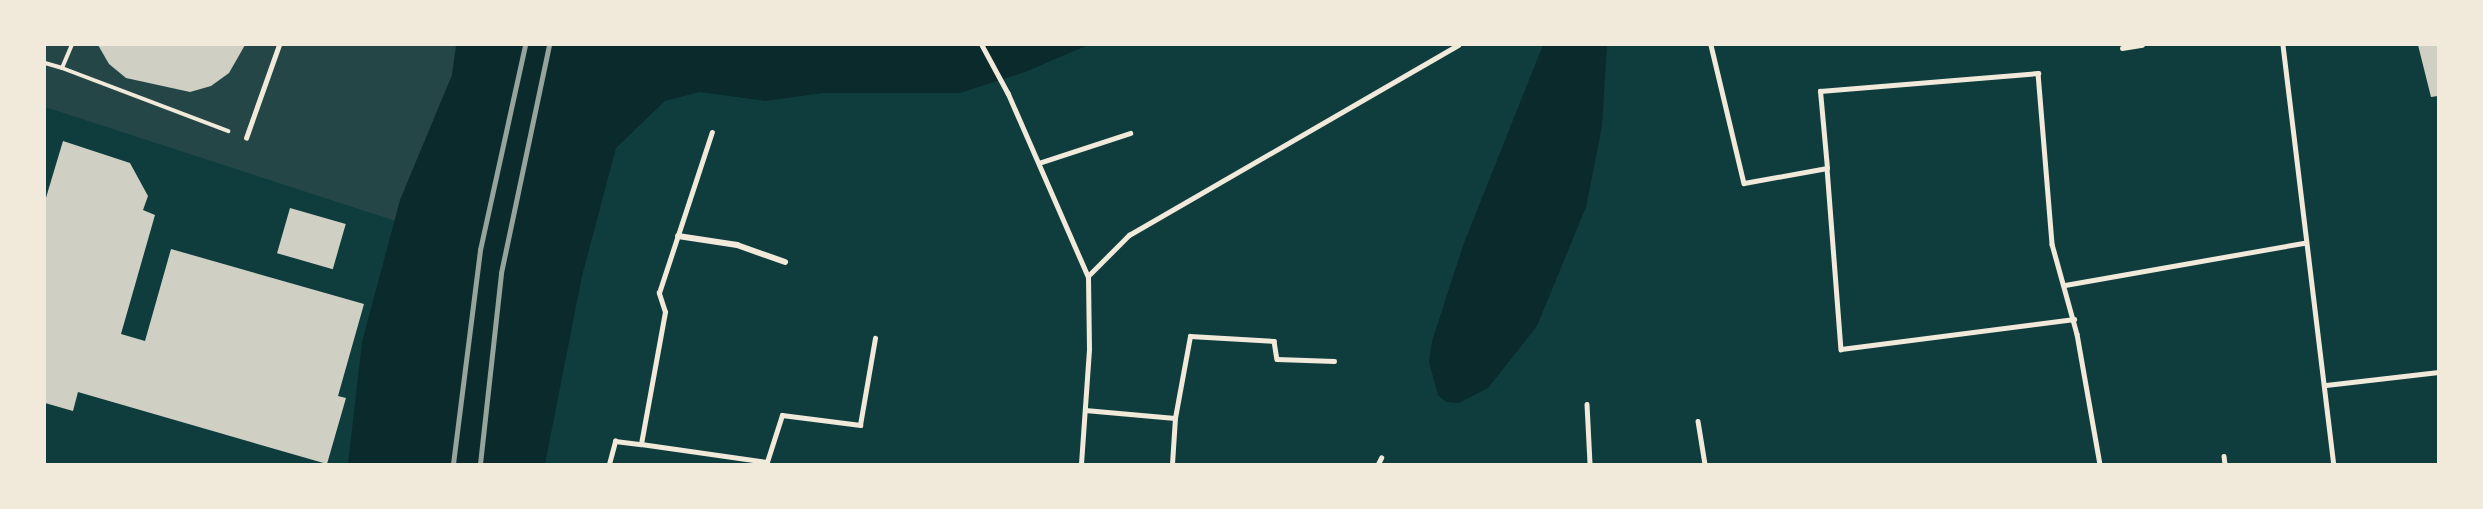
<!DOCTYPE html>
<style>
body{margin:0}
#map{position:relative;width:2483px;height:509px;overflow:hidden;background:#0f3d3e;font-family:Mulish,sans-serif}
div>[style]{position:absolute}
[style*='--x']{left:calc(var(--x)*1px);top:calc(var(--y)*1px);width:calc(var(--w)*1px);rotate:calc(var(--a)*1deg)}
.green>*{inset:0;background:#244646}
.water>*{inset:0;background:#0a2a2b}
.building>*{inset:0;background:#cfcfc3;transform-origin:0 0}
.path>*{height:4px;margin:-2px;padding:0 2px;transform-origin:2px;border-radius:2px;background:#f1e9da}
.service>*{height:4.5px;margin:-2.25px;padding:0 2.25px;transform-origin:2.25px;border-radius:2.25px;background:#f1e9da}
.minor>*{height:6px;margin:-3px;padding:0 3px;transform-origin:3px;border-radius:3px;background:#f1e9da}
.rail>*{height:4.5px;margin:-2.25px;padding:0 2.25px;transform-origin:2.25px;border-radius:2.25px;background:#97a49c}
span{translate:-50% -50%;white-space:nowrap;text-align:center;line-height:1.15;-webkit-text-stroke:6px #f1e9da;paint-order:stroke}
.frame{position:absolute;inset:0;border:46px solid #f1e9da;pointer-events:none}
</style>
<div id="map">
<div class="green">
<i style="clip-path:polygon(45px 45px,468px 45px,405px 224px,45px 107px)"></i>
</div>
<div class="water">
<i style="clip-path:polygon(456px 45px,1088px 45px,1025px 72px,960px 93px,823px 93px,765px 101px,700px 92px,665px 101px,616px 148px,582px 276px,545px 464px,348px 464px,362px 342px,400px 200px,452px 75px)"></i>
<i style="clip-path:polygon(1543px 45px,1607px 45px,1602px 126px,1586px 207px,1537px 326px,1488px 388px,1459px 403px,1446px 402px,1438px 395px,1429px 362px,1432px 341px,1464px 243px)"></i>
</div>
<div class="building">
<i style="clip-path:polygon(98px 45px,245px 45px,229px 73px,211px 86px,190px 92px,126px 78px,109px 64px)"></i>
<i style="clip-path:polygon(2418px 45px,2438px 45px,2438px 96px,2431px 97px)"></i>
<i style="clip-path:polygon(63px 141px,130px 163px,148px 196px,143px 210px,155px 215px,121px 334px,145px 341px,171px 249px,364px 304px,338px 396px,346px 398px,327px 464px,78px 392px,73px 411px,45px 403px,45px 201px)"></i>
<i style="left:290px;top:208px;width:58px;height:47px;rotate:16deg"></i>
</div>
<div class="path">
<i style="--x:45;--y:63;--w:18;--a:16"></i>
<i style="--x:62;--y:68;--w:25;--a:-67"></i>
<i style="--x:62;--y:68;--w:178;--a:20.8"></i>
</div>
<div class="service">
<i style="--x:982;--y:45;--w:55;--a:61.6"></i>
<i style="--x:1008;--y:93;--w:200;--a:66.4"></i>
<i style="--x:1711;--y:45;--w:142;--a:76.6"></i>
<i style="--x:1744;--y:183;--w:84;--a:-10.2"></i>
<i style="--x:1827;--y:168;--w:77;--a:-95.2"></i>
<i style="--x:1820;--y:91;--w:219;--a:-4.7"></i>
<i style="--x:2038;--y:73;--w:172;--a:85.3"></i>
<i style="--x:2052;--y:244;--w:93;--a:74.5"></i>
<i style="--x:2077;--y:334;--w:132;--a:80"></i>
<i style="--x:2283;--y:45;--w:422;--a:83.1"></i>
<i style="--x:2122;--y:48;--w:20;--a:-9"></i>
<i style="--x:246;--y:138;--w:99;--a:-70.5"></i>
<i style="--x:1039;--y:163;--w:96;--a:-18.2"></i>
<i style="--x:1827;--y:168;--w:182;--a:85.6"></i>
<i style="--x:1841;--y:349;--w:235;--a:-7.3"></i>
<i style="--x:2065;--y:285;--w:243;--a:-10"></i>
<i style="--x:2326;--y:385;--w:113;--a:-6.6"></i>
<i style="--x:1587;--y:404;--w:60;--a:87.1"></i>
<i style="--x:1085;--y:410;--w:90;--a:5.1"></i>
<i style="--x:1698;--y:421;--w:44;--a:80.8"></i>
<i style="--x:641;--y:444;--w:127;--a:8.1"></i>
<i style="--x:767;--y:462;--w:49;--a:-72.3"></i>
<i style="--x:782;--y:415;--w:79;--a:7.3"></i>
<i style="--x:860;--y:425;--w:88;--a:-80.2"></i>
<i style="--x:2224;--y:456;--w:8;--a:83"></i>
<i style="--x:609;--y:464;--w:24;--a:-75"></i>
<i style="--x:615;--y:441;--w:26;--a:7"></i>
<i style="--x:641;--y:444;--w:134;--a:-79.7"></i>
<i style="--x:665;--y:312;--w:20;--a:-108"></i>
<i style="--x:659;--y:293;--w:169;--a:-71.8"></i>
<i style="--x:1081;--y:464;--w:115;--a:-86"></i>
<i style="--x:1089;--y:349;--w:73;--a:-90.8"></i>
<i style="--x:1088;--y:276;--w:58;--a:-45"></i>
<i style="--x:1129;--y:235;--w:380;--a:-30"></i>
<i style="--x:1172;--y:464;--w:46;--a:-86.3"></i>
<i style="--x:1175;--y:418;--w:83;--a:-79.6"></i>
<i style="--x:1190;--y:336;--w:84;--a:3.4"></i>
<i style="--x:1274;--y:341;--w:18;--a:81"></i>
<i style="--x:1277;--y:359;--w:57;--a:2"></i>
<i style="--x:1378;--y:464;--w:7;--a:-63"></i>
</div>
<div class="minor">
<i style="--x:678;--y:236;--w:60;--a:8.7"></i>
<i style="--x:737;--y:245;--w:51;--a:19.5"></i>
</div>
<div class="rail">
<i style="--x:453;--y:464;--w:216;--a:-82.8"></i>
<i style="--x:480;--y:250;--w:210;--a:-77.6"></i>
<i style="--x:480;--y:464;--w:192;--a:-83.7"></i>
<i style="--x:501;--y:273;--w:233;--a:-78.1"></i>
</div>
<div class="frame"></div>
</div>
